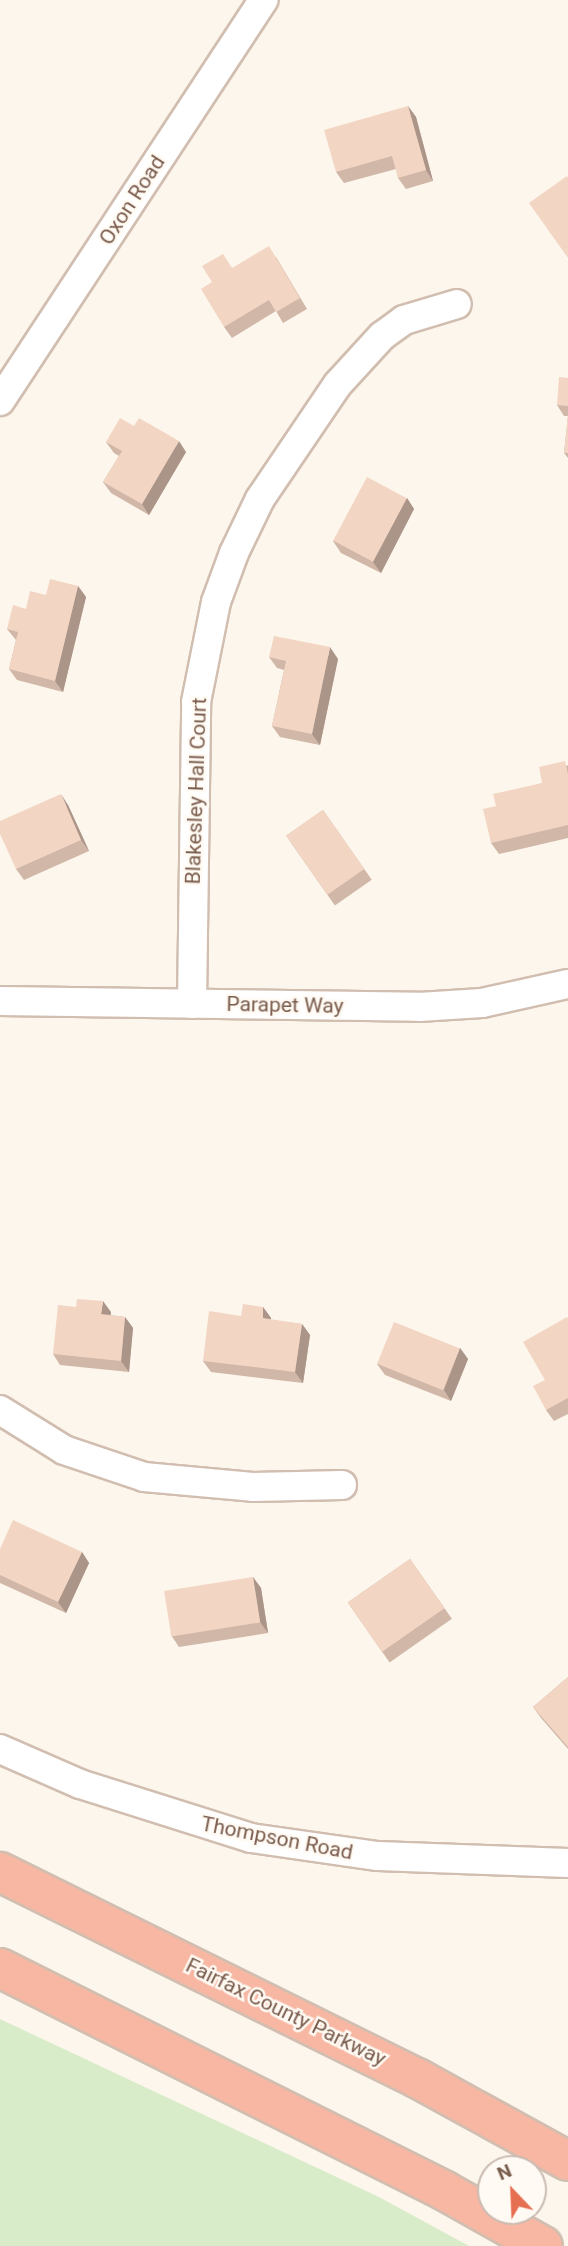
<!DOCTYPE html>
<style>
body{margin:0}
#map{position:relative;width:568px;height:2246px;overflow:hidden;background:#fdf6ec;font-family:Roboto,sans-serif}
div>[style]{position:absolute}
[style*='--x']{left:calc(var(--x)*1px);top:calc(var(--y)*1px);width:calc(var(--w)*1px);rotate:calc(var(--a)*1deg)}
.green>*{inset:0;background:#d8ecc9}
.roads{filter:drop-shadow(2px 0 #d1beb0) drop-shadow(-2px 0 #d1beb0) drop-shadow(0 2px #d1beb0) drop-shadow(0 -2px #d1beb0)}
.minor>*{height:28px;margin:-14px;padding:0 14px;transform-origin:14px;border-radius:14px;background:#fff}
.highway>*{height:38px;margin:-19px;padding:0 19px;transform-origin:19px;border-radius:19px;background:#f7b7a3}
.wall>*{inset:0;background:#d1b7a8;transform-origin:0 0}
.shaded-wall>*{inset:0;background:#aa9588}
.building>*{inset:0;background:#f3d5c3;transform-origin:0 0}
span{translate:-50% -50%;white-space:nowrap;text-align:center;line-height:1.15;-webkit-text-stroke:5px #fffaf3;paint-order:stroke}
.street-label{font-size:21px;color:#7a5c4d}
.north{position:absolute;left:477px;top:2155px;width:70px;height:70px;box-sizing:border-box;background:#fffaf3;border:2px solid #cabbb1;border-radius:50%;rotate:337deg;font-size:19px;font-weight:700;line-height:28px;text-align:center;color:#7a5c4d}
.north::after{content:'';display:block;margin:auto;width:24px;height:32px;background:#e76f51;clip-path:polygon(50% 0,100% 100%,50% 72%,0 100%)}
</style>
<div id="map">
<div class="green">
<i style="clip-path:polygon(0 2019px,379px 2197px,469px 2246px,0 2246px)"></i>
</div>
<div class="roads">
<div class="minor">
<i style="--x:0;--y:401;--w:480;--a:-56.7"></i>
<i style="--x:0;--y:1001;--w:419;--a:0.8"></i>
<i style="--x:419;--y:1007;--w:63;--a:-3.6"></i>
<i style="--x:482;--y:1003;--w:88;--a:-12.5"></i>
<i style="--x:192;--y:1004;--w:302;--a:-89.2"></i>
<i style="--x:196;--y:702;--w:102;--a:-78.7"></i>
<i style="--x:216;--y:602;--w:52;--a:-69.8"></i>
<i style="--x:234;--y:553;--w:60;--a:-64.3"></i>
<i style="--x:260;--y:499;--w:139;--a:-55.9"></i>
<i style="--x:338;--y:384;--w:65;--a:-47.5"></i>
<i style="--x:382;--y:336;--w:27;--a:-36"></i>
<i style="--x:404;--y:320;--w:55;--a:-16.8"></i>
<i style="--x:0;--y:1410;--w:75;--a:32"></i>
<i style="--x:64;--y:1450;--w:84;--a:18.6"></i>
<i style="--x:144;--y:1477;--w:109;--a:5.2"></i>
<i style="--x:253;--y:1487;--w:89;--a:-1.3"></i>
<i style="--x:0;--y:1749;--w:87;--a:23.6"></i>
<i style="--x:80;--y:1784;--w:179;--a:17.5"></i>
<i style="--x:251;--y:1838;--w:128;--a:8.1"></i>
<i style="--x:378;--y:1856;--w:190;--a:2.1"></i>
</div>
<div class="highway">
<i style="--x:0;--y:1872;--w:465;--a:26.3"></i>
<i style="--x:417;--y:2078;--w:172;--a:28.8"></i>
<i style="--x:0;--y:1968;--w:498;--a:26.6"></i>
<i style="--x:445;--y:2191;--w:112;--a:29.3"></i>
</div>
</div>
<div class="wall">
<i style="clip-path:polygon(408px 106px,416px 117px,433px 181px,406px 189px,398px 178px,396px 169px,344px 183px,336px 172px)"></i>
<i style="clip-path:polygon(276px 257px,307px 309px,283px 323px,276px 311px,232px 338px,224px 327px,233px 268px)"></i>
<i style="clip-path:polygon(568px 378px,568px 458px,564px 453px,568px 416px,564px 416px,557px 405px)"></i>
<i style="clip-path:polygon(134px 426px,186px 452px,149px 515px,111px 493px,103px 482px,119px 456px,114px 453px,106px 442px)"></i>
<i style="clip-path:polygon(407px 498px,414px 509px,381px 573px,341px 553px,333px 541px)"></i>
<i style="clip-path:polygon(78px 586px,86px 597px,63px 692px,17px 680px,9px 669px,16px 640px,7px 629px,26px 609px,46px 595px)"></i>
<i style="clip-path:polygon(269px 657px,338px 659px,320px 745px,280px 737px,272px 726px,284px 670px,277px 668px)"></i>
<i style="clip-path:polygon(568px 765px,568px 838px,499px 854px,491px 843px,496px 806px,542px 783px)"></i>
<i style="clip-path:polygon(68px 805px,89px 851px,24px 880px,16px 869px)"></i>
<i style="left:323px;top:810px;width:85px;height:45px;rotate:55deg"></i>
<i style="clip-path:polygon(263px 1307px,271px 1318px,271px 1320px,302px 1324px,310px 1335px,303px 1383px,211px 1372px,203px 1361px,241px 1316px)"></i>
<i style="clip-path:polygon(111px 1312px,110px 1315px,125px 1317px,133px 1328px,129px 1372px,60px 1365px,53px 1354px)"></i>
<i style="clip-path:polygon(568px 1318px,568px 1414px,554px 1421px,546px 1410px,545px 1380px)"></i>
<i style="clip-path:polygon(460px 1348px,468px 1359px,451px 1401px,385px 1375px,377px 1364px)"></i>
<i style="clip-path:polygon(0 1549px,82px 1552px,89px 1563px,66px 1613px,0 1583px)"></i>
<i style="left:410px;top:1559px;width:73px;height:76px;rotate:55deg"></i>
<i style="clip-path:polygon(253px 1577px,261px 1588px,268px 1633px,179px 1647px,171px 1635px)"></i>
<i style="clip-path:polygon(568px 1677px,568px 1749px,541px 1718px,533px 1707px)"></i>
</div>
<div class="shaded-wall">
<i style="clip-path:polygon(408px 106px,416px 117px,433px 181px,426px 170px)"></i>
<i style="clip-path:polygon(179px 441px,186px 452px,149px 515px,142px 504px)"></i>
<i style="clip-path:polygon(407px 498px,414px 509px,381px 573px,373px 562px)"></i>
<i style="clip-path:polygon(78px 586px,86px 597px,63px 692px,55px 681px)"></i>
<i style="clip-path:polygon(330px 647px,338px 659px,320px 745px,312px 734px)"></i>
<i style="clip-path:polygon(61px 794px,68px 805px,89px 851px,81px 840px)"></i>
<i style="clip-path:polygon(103px 1301px,111px 1312px,109px 1325px,101px 1314px)"></i>
<i style="clip-path:polygon(263px 1307px,271px 1318px,270px 1329px,263px 1318px)"></i>
<i style="clip-path:polygon(125px 1317px,133px 1328px,129px 1372px,121px 1361px)"></i>
<i style="clip-path:polygon(302px 1324px,310px 1335px,303px 1383px,295px 1372px)"></i>
<i style="clip-path:polygon(460px 1348px,468px 1359px,451px 1401px,444px 1390px)"></i>
<i style="clip-path:polygon(82px 1552px,89px 1563px,66px 1613px,58px 1602px)"></i>
<i style="clip-path:polygon(253px 1577px,261px 1588px,268px 1633px,260px 1622px)"></i>
</div>
<div class="building">
<i style="clip-path:polygon(408px 106px,426px 170px,398px 178px,392px 156px,336px 172px,324px 130px)"></i>
<i style="clip-path:polygon(567px 176px,568px 178px,568px 258px,529px 203px)"></i>
<i style="clip-path:polygon(269px 246px,300px 298px,276px 312px,269px 300px,224px 327px,201px 289px,212px 282px,202px 266px,223px 254px,232px 268px)"></i>
<i style="clip-path:polygon(559px 377px,568px 378px,568px 406px,557px 405px)"></i>
<i style="clip-path:polygon(568px 414px,568px 453px,564px 453px)"></i>
<i style="clip-path:polygon(120px 418px,134px 426px,139px 418px,179px 441px,142px 504px,103px 482px,122px 451px,106px 442px)"></i>
<i style="left:367px;top:477px;width:45px;height:72px;rotate:28deg"></i>
<i style="clip-path:polygon(50px 579px,78px 586px,55px 681px,9px 669px,18px 632px,7px 629px,13px 605px,26px 609px,30px 591px,46px 595px)"></i>
<i style="clip-path:polygon(274px 636px,330px 647px,312px 734px,272px 726px,286px 661px,269px 657px)"></i>
<i style="clip-path:polygon(565px 761px,568px 774px,568px 825px,491px 843px,483px 809px,496px 806px,493px 794px,542px 783px,539px 767px)"></i>
<i style="clip-path:polygon(61px 794px,81px 840px,16px 869px,0 834px,0 821px)"></i>
<i style="left:323px;top:810px;width:72px;height:45px;rotate:55deg"></i>
<i style="clip-path:polygon(77px 1299px,103px 1301px,101px 1314px,125px 1317px,121px 1361px,53px 1354px,58px 1305px,76px 1307px)"></i>
<i style="clip-path:polygon(243px 1304px,263px 1307px,263px 1318px,302px 1324px,295px 1372px,203px 1361px,209px 1311px,241px 1316px)"></i>
<i style="clip-path:polygon(567px 1317px,568px 1319px,568px 1398px,546px 1410px,533px 1386px,545px 1380px,523px 1342px)"></i>
<i style="left:394px;top:1322px;width:71px;height:45px;rotate:22deg"></i>
<i style="clip-path:polygon(13px 1520px,82px 1552px,58px 1602px,0 1575px,0 1549px)"></i>
<i style="left:410px;top:1559px;width:60px;height:76px;rotate:55deg"></i>
<i style="left:253px;top:1577px;width:46px;height:90px;rotate:81deg"></i>
<i style="clip-path:polygon(568px 1677px,568px 1747px,533px 1707px)"></i>
</div>
<div class="street-label">
<span style="left:132px;top:200px;rotate:-57deg">Oxon Road</span>
<span style="left:196px;top:791px;rotate:-88deg">Blakesley Hall Court</span>
<span style="left:285px;top:1005px;rotate:1deg">Parapet Way</span>
<span style="left:277px;top:1838px;rotate:11deg">Thompson Road</span>
<span style="left:286px;top:2012px;rotate:26deg">Fairfax County Parkway</span>
</div>
<div class="north">N</div>
</div>
